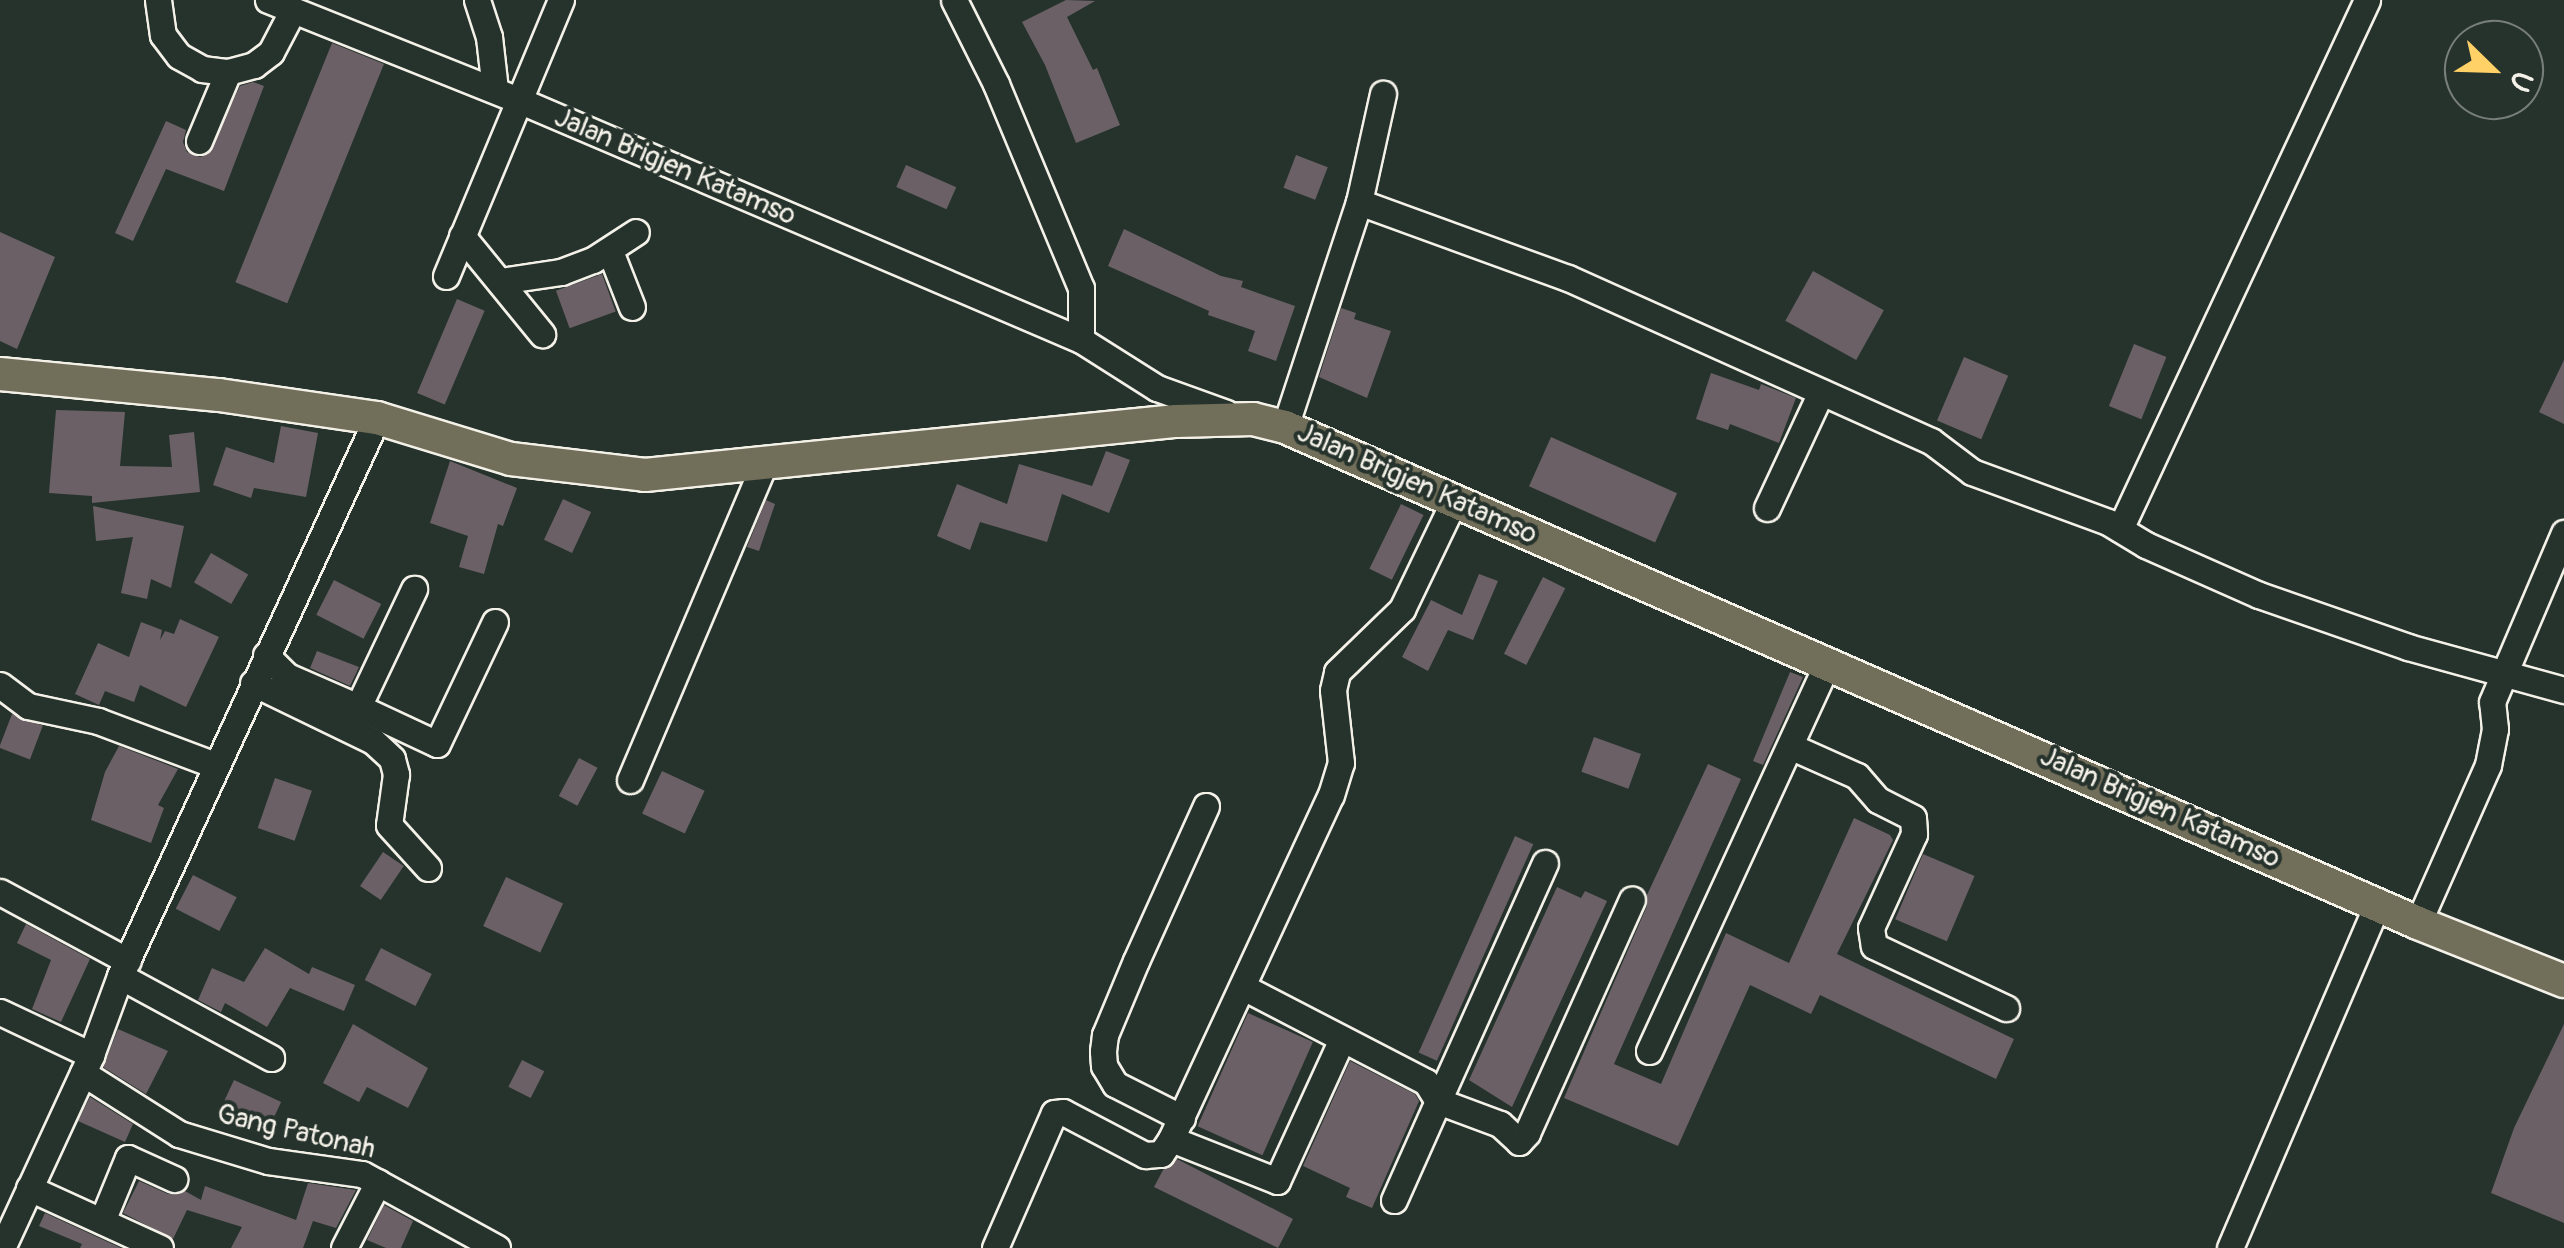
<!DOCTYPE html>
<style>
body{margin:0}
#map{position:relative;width:2564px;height:1248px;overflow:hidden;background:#26332d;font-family:Pangolin,sans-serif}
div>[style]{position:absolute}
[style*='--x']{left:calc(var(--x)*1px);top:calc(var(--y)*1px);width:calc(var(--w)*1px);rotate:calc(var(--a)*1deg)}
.building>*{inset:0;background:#6a6065;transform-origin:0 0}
.roads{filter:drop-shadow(2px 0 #f4f1e8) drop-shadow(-2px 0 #f4f1e8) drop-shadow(0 2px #f4f1e8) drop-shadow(0 -2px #f4f1e8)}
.minor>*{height:25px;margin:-12.5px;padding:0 12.5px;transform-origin:12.5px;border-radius:12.5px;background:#26332d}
.major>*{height:32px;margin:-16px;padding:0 16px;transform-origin:16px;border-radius:16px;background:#716e59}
span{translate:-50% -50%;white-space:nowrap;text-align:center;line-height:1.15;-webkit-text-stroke:8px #26332d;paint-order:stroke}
.street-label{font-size:28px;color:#f4f1e8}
.north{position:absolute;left:2444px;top:20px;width:100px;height:100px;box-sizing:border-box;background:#26332d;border:2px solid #787f78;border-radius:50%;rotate:113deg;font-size:28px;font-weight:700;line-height:40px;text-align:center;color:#f4f1e8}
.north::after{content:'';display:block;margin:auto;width:35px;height:45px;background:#ffd166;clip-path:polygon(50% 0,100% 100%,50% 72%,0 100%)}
</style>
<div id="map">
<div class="building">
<i style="clip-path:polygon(1066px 0,1095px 1px,1067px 17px,1093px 70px,1097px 68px,1120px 125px,1076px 143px,1045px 65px,1022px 22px)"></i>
<i style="left:332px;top:43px;width:56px;height:258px;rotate:22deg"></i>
<i style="clip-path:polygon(253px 82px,264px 86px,224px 191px,166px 169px,133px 241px,115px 233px,166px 121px,186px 130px,183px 142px,187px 152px,200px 157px,208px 154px,240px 86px)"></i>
<i style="left:1296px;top:155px;width:34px;height:35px;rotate:21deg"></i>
<i style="left:906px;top:165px;width:55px;height:24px;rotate:24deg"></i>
<i style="clip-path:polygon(1124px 229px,1221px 276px,1243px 281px,1241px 287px,1295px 306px,1276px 361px,1248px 351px,1255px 331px,1208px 315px,1209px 311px,1108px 266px)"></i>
<i style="clip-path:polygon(0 232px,55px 257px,17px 349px,0 341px)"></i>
<i style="left:1813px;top:271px;width:81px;height:57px;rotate:29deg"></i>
<i style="left:602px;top:274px;width:40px;height:49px;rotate:70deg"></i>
<i style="left:457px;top:299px;width:30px;height:102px;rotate:23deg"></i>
<i style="clip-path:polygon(1341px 308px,1356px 313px,1354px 319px,1391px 331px,1367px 398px,1319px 377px)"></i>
<i style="left:2134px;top:344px;width:35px;height:67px;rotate:22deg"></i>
<i style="left:1964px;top:357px;width:48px;height:69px;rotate:23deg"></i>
<i style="clip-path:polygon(2564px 360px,2564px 424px,2539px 412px)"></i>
<i style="clip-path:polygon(1711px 373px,1759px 390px,1761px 384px,1796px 398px,1779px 443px,1730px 424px,1728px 430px,1696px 419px)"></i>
<i style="clip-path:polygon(56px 410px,125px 412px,120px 466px,172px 467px,169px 435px,194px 432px,200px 492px,92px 503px,92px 496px,49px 493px)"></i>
<i style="clip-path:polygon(281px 426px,318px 433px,306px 497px,254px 488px,251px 498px,213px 485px,226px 447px,274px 463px)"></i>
<i style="left:1551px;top:437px;width:138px;height:54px;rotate:24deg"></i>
<i style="clip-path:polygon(1106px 451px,1130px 460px,1109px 513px,1062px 494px,1047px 542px,980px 522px,970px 550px,937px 536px,957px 484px,1007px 504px,1019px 464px,1092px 486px)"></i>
<i style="clip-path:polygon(450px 461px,517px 488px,503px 526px,498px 524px,484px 574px,459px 567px,468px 536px,430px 523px)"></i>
<i style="left:563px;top:499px;width:31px;height:45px;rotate:25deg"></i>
<i style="clip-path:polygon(766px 500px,775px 504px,759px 551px,747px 547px)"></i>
<i style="left:1401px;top:504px;width:25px;height:72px;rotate:26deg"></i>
<i style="clip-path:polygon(93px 506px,184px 526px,171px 588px,151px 579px,147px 599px,121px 593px,133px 537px,96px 541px)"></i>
<i style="left:211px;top:553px;width:43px;height:34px;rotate:30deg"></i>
<i style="clip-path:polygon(1479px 574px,1498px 581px,1473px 640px,1448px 630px,1428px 671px,1402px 657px,1431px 600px,1462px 615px)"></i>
<i style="left:1543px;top:577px;width:25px;height:86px;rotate:27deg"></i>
<i style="left:334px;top:580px;width:53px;height:39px;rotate:27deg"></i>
<i style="clip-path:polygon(180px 619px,219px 637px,186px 707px,140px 685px,134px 702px,105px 691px,99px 705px,75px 694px,98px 643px,129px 657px,141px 622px,162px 630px,160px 640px,165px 631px,174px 634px)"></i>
<i style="clip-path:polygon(317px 651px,359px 667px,350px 686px,310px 668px)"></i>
<i style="clip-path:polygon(1790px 672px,1803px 677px,1763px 765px,1753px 761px)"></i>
<i style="left:12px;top:714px;width:33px;height:36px;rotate:21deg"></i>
<i style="left:1594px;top:737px;width:50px;height:37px;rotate:20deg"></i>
<i style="clip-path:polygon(119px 746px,178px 769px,158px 805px,164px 808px,151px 843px,91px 820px,105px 772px)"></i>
<i style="left:579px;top:758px;width:21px;height:43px;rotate:28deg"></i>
<i style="clip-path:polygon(1708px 764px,1741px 779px,1614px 1064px,1661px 1084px,1726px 933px,1789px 963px,1854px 818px,1890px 835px,1893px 840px,1837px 954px,2014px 1039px,1996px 1079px,1820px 995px,1811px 1014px,1750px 985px,1678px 1146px,1564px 1098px,1647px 906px,1647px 895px)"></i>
<i style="left:662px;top:771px;width:47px;height:47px;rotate:25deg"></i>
<i style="left:275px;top:778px;width:39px;height:53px;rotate:19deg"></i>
<i style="left:1515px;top:836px;width:20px;height:237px;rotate:24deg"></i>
<i style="left:383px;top:852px;width:25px;height:41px;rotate:34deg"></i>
<i style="left:1923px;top:854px;width:56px;height:71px;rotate:23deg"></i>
<i style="left:193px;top:875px;width:49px;height:38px;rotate:27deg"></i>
<i style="left:506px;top:877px;width:63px;height:54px;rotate:25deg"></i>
<i style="clip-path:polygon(1557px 887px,1581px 898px,1585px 891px,1607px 901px,1512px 1107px,1469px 1080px)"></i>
<i style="clip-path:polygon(26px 924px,90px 959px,61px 1022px,32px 1009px,51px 960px,17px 943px)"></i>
<i style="clip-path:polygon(265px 948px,309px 974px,312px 967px,355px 985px,344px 1011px,290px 988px,267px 1027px,225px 1003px,221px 1012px,198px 1000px,212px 968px,244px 982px)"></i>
<i style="left:381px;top:948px;width:57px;height:36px;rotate:27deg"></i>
<i style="left:1248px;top:1013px;width:71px;height:124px;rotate:24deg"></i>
<i style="clip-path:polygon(353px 1024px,428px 1068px,408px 1108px,367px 1087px,359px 1102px,323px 1083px)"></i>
<i style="clip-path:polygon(2564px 1024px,2564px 1223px,2491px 1193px,2514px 1128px)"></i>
<i style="clip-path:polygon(118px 1029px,168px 1051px,146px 1094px,103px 1067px)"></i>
<i style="left:522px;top:1060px;width:25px;height:30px;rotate:27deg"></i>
<i style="clip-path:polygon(1350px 1061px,1415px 1094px,1419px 1101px,1372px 1208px,1346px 1197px,1350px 1188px,1303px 1166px)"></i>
<i style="left:234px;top:1080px;width:52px;height:32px;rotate:25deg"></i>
<i style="clip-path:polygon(90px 1097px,133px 1124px,125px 1142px,78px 1121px)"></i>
<i style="clip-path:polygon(1177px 1159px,1293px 1219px,1278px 1248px,1154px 1187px,1163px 1170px)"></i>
<i style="clip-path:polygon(139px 1181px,168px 1194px,185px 1191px,201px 1200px,205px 1186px,296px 1220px,308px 1183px,356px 1190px,336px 1228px,313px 1221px,303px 1248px,231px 1248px,242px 1227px,187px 1210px,173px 1239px,123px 1213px)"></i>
<i style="clip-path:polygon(384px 1205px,413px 1221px,401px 1248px,386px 1248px,367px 1240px)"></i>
<i style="clip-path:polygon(45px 1213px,121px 1248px,80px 1248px,82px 1244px,39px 1226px)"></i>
</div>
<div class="roads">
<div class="minor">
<i style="--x:158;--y:0;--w:35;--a:82"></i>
<i style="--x:163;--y:35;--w:26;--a:53"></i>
<i style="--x:179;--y:56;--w:26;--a:29"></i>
<i style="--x:202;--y:69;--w:26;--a:7"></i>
<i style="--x:228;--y:72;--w:27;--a:-15"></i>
<i style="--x:254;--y:65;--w:21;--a:-37"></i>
<i style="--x:271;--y:52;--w:47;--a:-62.4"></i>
<i style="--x:268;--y:0;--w:267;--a:21.8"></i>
<i style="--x:516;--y:99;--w:614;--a:23.1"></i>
<i style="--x:1081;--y:340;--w:90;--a:32.3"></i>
<i style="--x:1157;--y:388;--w:73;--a:19.9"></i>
<i style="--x:477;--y:0;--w:39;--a:72"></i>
<i style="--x:489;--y:37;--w:53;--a:83.5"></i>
<i style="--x:954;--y:0;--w:94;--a:63.4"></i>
<i style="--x:996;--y:84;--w:221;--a:67.4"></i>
<i style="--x:1081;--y:288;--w:52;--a:90"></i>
<i style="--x:199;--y:141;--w:75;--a:-67.2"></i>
<i style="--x:1359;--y:202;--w:222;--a:20"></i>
<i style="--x:1568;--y:278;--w:398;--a:24.2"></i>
<i style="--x:1931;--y:441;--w:51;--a:37.1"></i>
<i style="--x:1972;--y:472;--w:145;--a:20.2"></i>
<i style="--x:2108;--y:522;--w:44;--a:31.2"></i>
<i style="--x:2146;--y:545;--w:124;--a:23.9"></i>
<i style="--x:2259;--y:595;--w:158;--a:19.2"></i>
<i style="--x:2408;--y:647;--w:162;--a:15.4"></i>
<i style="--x:462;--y:236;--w:127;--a:50.8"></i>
<i style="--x:610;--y:251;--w:60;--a:68.6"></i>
<i style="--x:446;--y:276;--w:299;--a:-67.4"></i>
<i style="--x:500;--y:281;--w:62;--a:-8.4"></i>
<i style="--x:561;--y:272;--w:34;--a:-21"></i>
<i style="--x:593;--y:260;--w:51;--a:-33.1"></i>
<i style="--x:1285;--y:427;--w:237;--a:-71.8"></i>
<i style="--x:1359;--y:202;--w:111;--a:-77.5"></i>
<i style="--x:1767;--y:508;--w:128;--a:-65"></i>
<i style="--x:2120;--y:529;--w:584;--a:-64.97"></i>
<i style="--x:266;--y:655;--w:30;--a:45"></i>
<i style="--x:287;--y:676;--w:77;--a:23.6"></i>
<i style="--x:358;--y:707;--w:131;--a:-64.6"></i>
<i style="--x:253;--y:683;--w:133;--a:25.8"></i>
<i style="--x:373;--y:741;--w:26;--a:43"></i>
<i style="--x:392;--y:759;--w:16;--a:75"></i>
<i style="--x:396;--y:774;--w:51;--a:97.8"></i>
<i style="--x:389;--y:825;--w:58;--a:47.8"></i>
<i style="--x:0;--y:685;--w:35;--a:37"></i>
<i style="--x:28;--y:706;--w:72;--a:12.1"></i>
<i style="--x:98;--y:721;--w:125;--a:20.6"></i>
<i style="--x:358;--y:707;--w:87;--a:25.1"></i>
<i style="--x:437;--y:744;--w:135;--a:-64.6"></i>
<i style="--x:1792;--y:747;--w:71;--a:24"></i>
<i style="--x:1857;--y:776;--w:32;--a:49"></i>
<i style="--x:1878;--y:800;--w:39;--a:27"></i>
<i style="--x:1913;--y:818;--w:16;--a:86"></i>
<i style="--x:1914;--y:834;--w:103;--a:114.6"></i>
<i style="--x:1871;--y:928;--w:18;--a:81"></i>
<i style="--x:1874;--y:946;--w:146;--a:25.2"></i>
<i style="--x:630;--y:780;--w:341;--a:-67"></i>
<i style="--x:0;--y:892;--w:145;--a:28.3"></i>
<i style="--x:2418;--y:923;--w:173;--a:-66.1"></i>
<i style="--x:2488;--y:765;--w:37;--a:-79"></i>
<i style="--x:2495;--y:729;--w:27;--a:-96"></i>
<i style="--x:2492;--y:702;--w:184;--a:-66.9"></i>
<i style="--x:120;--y:976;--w:172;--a:28.5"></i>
<i style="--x:1243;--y:987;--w:206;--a:27.4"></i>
<i style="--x:1426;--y:1082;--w:22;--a:58"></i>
<i style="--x:1438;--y:1101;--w:261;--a:-65.8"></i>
<i style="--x:0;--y:1012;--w:101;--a:25.3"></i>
<i style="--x:1649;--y:1051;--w:428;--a:-65.3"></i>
<i style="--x:83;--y:1073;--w:114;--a:32.4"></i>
<i style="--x:179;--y:1134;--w:93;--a:16.9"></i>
<i style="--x:268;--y:1161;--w:95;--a:7.9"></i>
<i style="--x:362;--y:1174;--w:154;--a:28.7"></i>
<i style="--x:1182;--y:1118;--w:75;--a:-153.1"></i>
<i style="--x:1115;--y:1084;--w:21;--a:-121"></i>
<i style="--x:1104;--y:1066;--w:15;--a:-94"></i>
<i style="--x:1103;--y:1051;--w:16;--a:-83"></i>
<i style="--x:1105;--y:1035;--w:80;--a:-67.3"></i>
<i style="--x:1136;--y:961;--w:170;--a:-65.7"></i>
<i style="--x:1171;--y:1139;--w:114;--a:21.6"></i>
<i style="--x:1277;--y:1181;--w:156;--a:-65.4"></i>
<i style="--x:29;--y:1188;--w:144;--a:24.6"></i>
<i style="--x:1394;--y:1200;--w:108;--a:-66"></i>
<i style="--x:1438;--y:1101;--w:66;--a:20.4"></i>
<i style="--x:1500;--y:1124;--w:26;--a:43"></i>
<i style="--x:1519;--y:1142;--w:12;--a:-48"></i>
<i style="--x:1527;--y:1133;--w:256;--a:-65.8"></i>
<i style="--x:102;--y:1221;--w:68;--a:-67.6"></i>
<i style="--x:128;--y:1158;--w:51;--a:24.5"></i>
<i style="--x:2;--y:1248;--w:213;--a:-65.2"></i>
<i style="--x:91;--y:1055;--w:84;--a:-69.8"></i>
<i style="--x:120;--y:976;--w:614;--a:-65.27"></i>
<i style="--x:344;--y:1248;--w:74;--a:-62.7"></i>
<i style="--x:995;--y:1248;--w:147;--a:-66.4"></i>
<i style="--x:1054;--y:1113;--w:9;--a:-6"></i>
<i style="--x:1063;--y:1112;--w:93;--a:27.7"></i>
<i style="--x:1145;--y:1155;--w:16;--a:-4"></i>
<i style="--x:1161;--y:1154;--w:18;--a:-56"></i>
<i style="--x:1171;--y:1139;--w:379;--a:-65.1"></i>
<i style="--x:1331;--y:795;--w:34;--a:-73"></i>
<i style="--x:1341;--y:763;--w:73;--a:-96.3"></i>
<i style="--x:1333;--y:690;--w:18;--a:-77"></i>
<i style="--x:1337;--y:672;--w:91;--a:-44.1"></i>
<i style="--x:1402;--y:609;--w:120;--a:-64.3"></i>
<i style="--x:2230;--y:1248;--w:375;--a:-66.8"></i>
</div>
<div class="major">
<i style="--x:0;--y:374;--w:220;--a:5.5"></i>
<i style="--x:219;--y:395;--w:160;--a:8.3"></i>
<i style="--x:377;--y:418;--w:140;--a:17"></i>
<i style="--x:511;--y:459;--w:135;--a:6.8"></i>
<i style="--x:645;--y:475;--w:534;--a:-5.81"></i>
<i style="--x:1176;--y:421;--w:77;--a:-1.5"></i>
<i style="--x:1253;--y:419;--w:33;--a:14"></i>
<i style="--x:1285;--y:427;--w:1237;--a:23.64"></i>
<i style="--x:2418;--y:923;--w:157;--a:21.7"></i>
</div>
</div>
<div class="street-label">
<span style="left:675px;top:167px;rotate:23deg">Jalan Brigjen Katamso</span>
<span style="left:1417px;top:484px;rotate:24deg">Jalan Brigjen Katamso</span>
<span style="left:2160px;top:808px;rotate:24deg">Jalan Brigjen Katamso</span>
<span style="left:296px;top:1132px;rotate:13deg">Gang Patonah</span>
</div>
<div class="north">U</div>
</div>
